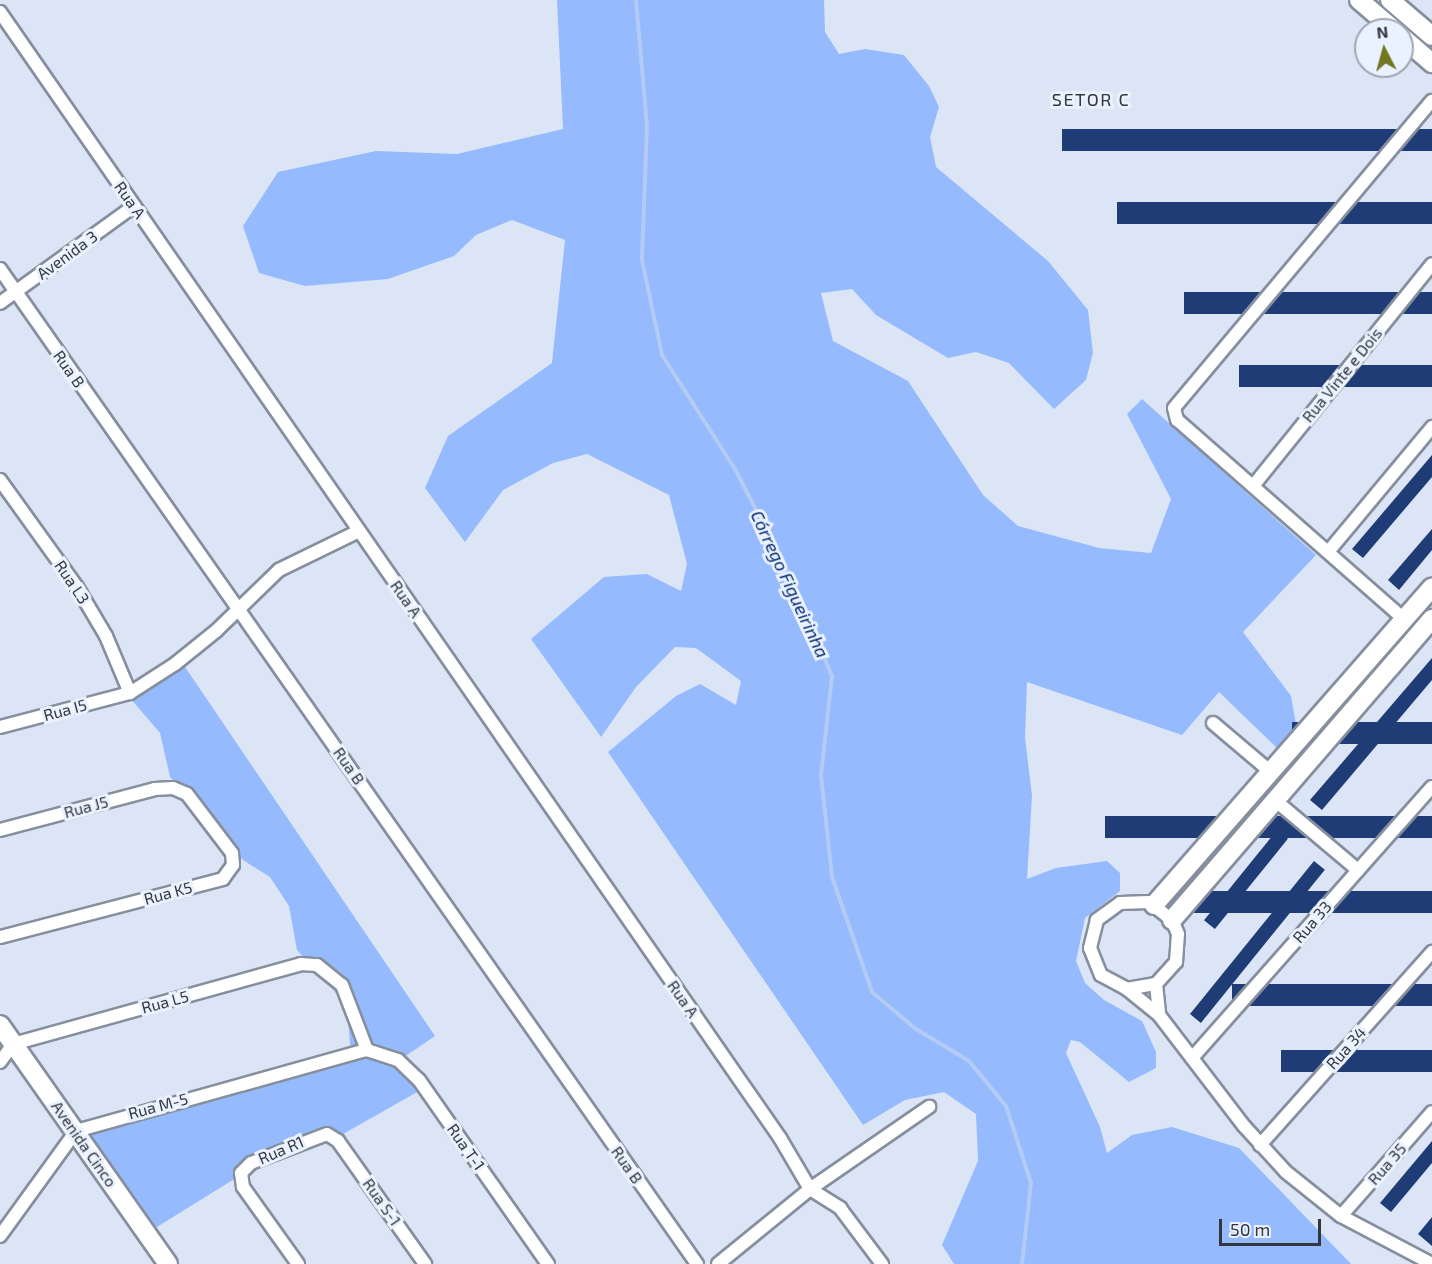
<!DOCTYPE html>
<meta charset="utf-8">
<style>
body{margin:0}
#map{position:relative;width:1432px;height:1264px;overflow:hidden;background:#dce5f5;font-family:"Exo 2",sans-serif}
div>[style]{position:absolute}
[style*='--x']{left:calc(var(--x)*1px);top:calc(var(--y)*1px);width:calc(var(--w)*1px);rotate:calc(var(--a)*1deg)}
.green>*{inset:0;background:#95bafd}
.stream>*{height:4px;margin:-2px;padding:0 2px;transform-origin:2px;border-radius:2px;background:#b4cbf4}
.building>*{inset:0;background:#1f3c76;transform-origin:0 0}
.roads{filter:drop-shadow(2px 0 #868f9d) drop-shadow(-2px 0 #868f9d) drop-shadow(0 2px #868f9d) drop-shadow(0 -2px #868f9d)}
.street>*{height:12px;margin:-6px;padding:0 6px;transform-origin:6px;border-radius:6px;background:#fff}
.secondary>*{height:18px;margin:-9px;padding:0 9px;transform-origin:9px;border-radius:9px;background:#fff}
span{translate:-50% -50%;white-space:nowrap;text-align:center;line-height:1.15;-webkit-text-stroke:6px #eaf2ff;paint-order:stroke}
.street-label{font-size:16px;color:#33373d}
.neighbourhood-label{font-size:18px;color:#33373d;letter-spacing:1.5px}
.water-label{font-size:18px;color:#042974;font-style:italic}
.north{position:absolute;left:1354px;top:18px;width:60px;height:60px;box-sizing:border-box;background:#eaf2ff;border:2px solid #a1a7b1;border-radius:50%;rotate:354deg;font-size:16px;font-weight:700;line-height:24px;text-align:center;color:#33373d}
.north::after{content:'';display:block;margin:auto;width:21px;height:27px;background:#73771f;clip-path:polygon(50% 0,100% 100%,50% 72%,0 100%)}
.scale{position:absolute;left:1219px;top:1219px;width:102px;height:27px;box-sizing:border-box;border:3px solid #33373d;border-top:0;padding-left:8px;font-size:18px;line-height:21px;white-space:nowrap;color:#33373d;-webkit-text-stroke:4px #eaf2ff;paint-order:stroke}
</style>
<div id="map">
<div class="green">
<i style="clip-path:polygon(557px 0,824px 0,825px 32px,839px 54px,865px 49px,904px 55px,929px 86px,939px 107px,930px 137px,936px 167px,1048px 261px,1088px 310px,1093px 353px,1086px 380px,1054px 409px,1009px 363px,976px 352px,948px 358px,876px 315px,852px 289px,821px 293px,833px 341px,908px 381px,983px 495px,1018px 526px,1099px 548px,1151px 553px,1171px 499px,1127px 414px,1142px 399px,1316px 555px,1243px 632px,1291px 696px,1297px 730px,1279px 750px,1219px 692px,1182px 735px,1027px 682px,1025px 737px,1032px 796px,1027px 879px,1056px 868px,1107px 861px,1120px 873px,1120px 891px,1085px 918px,1076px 961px,1085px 983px,1104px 1000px,1142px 1021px,1156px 1052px,1156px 1068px,1129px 1082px,1080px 1042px,1071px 1040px,1066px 1053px,1100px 1127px,1107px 1153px,1132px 1135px,1172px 1127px,1239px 1148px,1351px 1264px,954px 1264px,942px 1245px,978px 1161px,976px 1114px,944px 1092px,905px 1100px,863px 1125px,608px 752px,676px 696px,700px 684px,736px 705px,741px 681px,696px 648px,675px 647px,636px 687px,601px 737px,531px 639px,604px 577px,647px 574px,681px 591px,687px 564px,669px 495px,587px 454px,553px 463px,503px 490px,465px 542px,425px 488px,448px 436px,552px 363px,565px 240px,512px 220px,476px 235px,454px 256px,388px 279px,305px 286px,259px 273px,243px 226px,278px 172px,376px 151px,457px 154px,563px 129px)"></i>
<i style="clip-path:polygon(183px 664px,435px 1036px,397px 1062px,419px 1091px,343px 1134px,324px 1129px,250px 1156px,239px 1166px,236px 1178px,152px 1230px,82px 1133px,357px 1060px,350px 1044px,347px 1005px,297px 950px,289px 906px,270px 877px,243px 860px,170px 777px,160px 733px,130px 698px)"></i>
</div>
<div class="stream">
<i style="--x:636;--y:0;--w:127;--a:85"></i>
<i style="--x:647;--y:127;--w:133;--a:92.2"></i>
<i style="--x:642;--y:260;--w:97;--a:78.1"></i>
<i style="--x:662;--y:355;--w:135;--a:57.4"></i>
<i style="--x:735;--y:469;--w:114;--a:62.8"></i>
<i style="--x:787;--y:570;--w:115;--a:67"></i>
<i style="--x:832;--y:676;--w:100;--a:96.3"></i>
<i style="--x:821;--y:775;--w:103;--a:83.8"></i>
<i style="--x:832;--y:877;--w:122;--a:70.8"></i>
<i style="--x:872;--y:992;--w:57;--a:40.1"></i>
<i style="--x:916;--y:1029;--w:62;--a:31.1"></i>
<i style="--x:969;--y:1061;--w:58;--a:50.6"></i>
<i style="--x:1006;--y:1106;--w:81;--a:72"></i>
<i style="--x:1031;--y:1183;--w:81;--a:96.3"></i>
</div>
<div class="building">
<i style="left:1432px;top:129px;width:22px;height:370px;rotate:90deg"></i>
<i style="left:1432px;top:202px;width:22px;height:315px;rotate:90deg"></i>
<i style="left:1432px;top:292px;width:22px;height:248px;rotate:90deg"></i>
<i style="left:1432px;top:365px;width:22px;height:193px;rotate:90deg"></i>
<i style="clip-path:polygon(1432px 455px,1432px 477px,1363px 558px,1352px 549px)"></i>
<i style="clip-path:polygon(1432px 529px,1432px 550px,1399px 590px,1388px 580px)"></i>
<i style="clip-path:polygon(1432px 658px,1432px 680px,1322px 810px,1310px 800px)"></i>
<i style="left:1432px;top:722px;width:22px;height:140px;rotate:90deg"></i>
<i style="left:1432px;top:816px;width:22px;height:327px;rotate:90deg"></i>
<i style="left:1277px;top:830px;width:14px;height:116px;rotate:39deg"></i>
<i style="left:1314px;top:861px;width:14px;height:197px;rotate:39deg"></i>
<i style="left:1432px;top:891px;width:22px;height:270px;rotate:90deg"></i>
<i style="left:1432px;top:984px;width:22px;height:200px;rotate:90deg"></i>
<i style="left:1432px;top:1050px;width:22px;height:151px;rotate:90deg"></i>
<i style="clip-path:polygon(1432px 1141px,1432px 1163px,1391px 1212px,1380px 1203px)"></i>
<i style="clip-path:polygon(1432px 1217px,1432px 1246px,1418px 1234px)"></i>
</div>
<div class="roads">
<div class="street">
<i style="--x:0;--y:12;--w:1370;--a:55.29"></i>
<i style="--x:780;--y:1138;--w:59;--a:59.5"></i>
<i style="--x:810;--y:1189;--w:36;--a:32"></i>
<i style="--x:840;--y:1208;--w:70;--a:53.1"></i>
<i style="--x:0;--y:269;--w:1215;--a:54.99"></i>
<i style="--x:0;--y:303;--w:165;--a:-35.9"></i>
<i style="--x:0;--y:480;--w:132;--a:54.3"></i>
<i style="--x:77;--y:587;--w:57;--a:59.4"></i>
<i style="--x:106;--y:636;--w:62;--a:67.2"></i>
<i style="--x:1253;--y:486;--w:285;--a:-51.1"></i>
<i style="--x:1328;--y:552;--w:163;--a:-50.2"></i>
<i style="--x:1405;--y:620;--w:303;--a:-138.7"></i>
<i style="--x:1177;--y:420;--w:12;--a:-104"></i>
<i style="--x:1174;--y:408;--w:401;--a:-50"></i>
<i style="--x:1213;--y:723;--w:77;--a:40.3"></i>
<i style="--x:0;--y:727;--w:134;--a:-14.7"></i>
<i style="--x:130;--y:693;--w:54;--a:-32.8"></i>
<i style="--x:175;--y:664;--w:53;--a:-38.8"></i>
<i style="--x:216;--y:631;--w:88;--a:-44.1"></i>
<i style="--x:279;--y:570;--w:89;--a:-26"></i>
<i style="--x:1276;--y:801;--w:107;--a:40.1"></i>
<i style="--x:0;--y:830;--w:160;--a:-14.8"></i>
<i style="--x:155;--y:789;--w:18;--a:-3"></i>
<i style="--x:173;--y:788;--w:15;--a:23"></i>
<i style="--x:187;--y:794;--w:74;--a:52.7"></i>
<i style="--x:232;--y:853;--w:12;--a:85"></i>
<i style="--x:233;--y:865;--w:17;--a:126"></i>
<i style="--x:223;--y:879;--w:230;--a:165.4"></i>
<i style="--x:1156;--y:984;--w:31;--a:84"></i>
<i style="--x:1127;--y:989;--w:29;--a:-10"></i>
<i style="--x:1156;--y:984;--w:30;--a:-48"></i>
<i style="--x:1176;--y:962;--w:28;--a:-86"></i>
<i style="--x:1178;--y:934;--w:15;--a:-113"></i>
<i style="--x:1172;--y:920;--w:29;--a:-142"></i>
<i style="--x:1149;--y:902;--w:29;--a:178"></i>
<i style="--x:1120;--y:903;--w:29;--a:144"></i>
<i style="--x:1097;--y:920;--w:29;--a:104"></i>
<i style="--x:1090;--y:948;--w:29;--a:68"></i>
<i style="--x:1101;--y:975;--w:30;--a:28"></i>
<i style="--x:1127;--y:989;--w:41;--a:39.1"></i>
<i style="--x:1159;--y:1015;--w:140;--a:52.6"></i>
<i style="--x:1244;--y:1126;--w:62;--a:47.6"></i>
<i style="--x:1286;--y:1172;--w:70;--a:38.7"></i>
<i style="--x:1341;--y:1216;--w:103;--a:27.8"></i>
<i style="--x:1192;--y:1058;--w:362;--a:-48.5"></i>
<i style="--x:0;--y:1062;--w:22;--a:-54"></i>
<i style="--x:13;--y:1044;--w:299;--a:-15.5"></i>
<i style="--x:301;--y:964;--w:16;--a:4"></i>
<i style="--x:317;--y:965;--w:32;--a:39"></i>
<i style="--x:342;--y:985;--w:70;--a:69"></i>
<i style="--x:1260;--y:1145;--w:259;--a:-48.3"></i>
<i style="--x:1341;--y:1216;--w:138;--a:-48.8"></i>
<i style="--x:0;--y:1236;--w:130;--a:-54.1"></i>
<i style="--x:76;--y:1131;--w:302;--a:-15.6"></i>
<i style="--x:367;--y:1050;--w:33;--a:18"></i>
<i style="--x:398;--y:1060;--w:29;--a:44"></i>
<i style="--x:419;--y:1080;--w:225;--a:55"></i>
<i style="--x:298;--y:1264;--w:95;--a:-125.5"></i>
<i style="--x:243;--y:1187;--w:14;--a:-98"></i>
<i style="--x:241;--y:1173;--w:14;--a:-45"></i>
<i style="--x:251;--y:1163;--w:81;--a:-20.9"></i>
<i style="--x:327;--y:1134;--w:13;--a:32"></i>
<i style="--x:338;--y:1141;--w:151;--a:54.7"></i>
<i style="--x:718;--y:1264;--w:119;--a:-39.2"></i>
<i style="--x:810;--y:1189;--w:145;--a:-34.6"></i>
</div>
<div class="secondary">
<i style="--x:1359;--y:0;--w:46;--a:40.6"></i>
<i style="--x:1390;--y:0;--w:55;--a:40.6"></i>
<i style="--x:1402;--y:37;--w:40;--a:41"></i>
<i style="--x:1154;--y:905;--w:422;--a:-48.8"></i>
<i style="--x:1172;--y:920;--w:398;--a:-49.2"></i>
<i style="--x:0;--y:1025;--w:292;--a:54.9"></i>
</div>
</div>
<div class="street-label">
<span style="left:130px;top:200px;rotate:55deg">Rua A</span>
<span style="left:67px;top:255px;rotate:-36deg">Avenida 3</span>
<span style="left:69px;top:369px;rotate:55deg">Rua B</span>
<span style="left:1342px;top:375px;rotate:-51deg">Rua Vinte e Dois</span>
<span style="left:72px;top:582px;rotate:56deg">Rua L3</span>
<span style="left:406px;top:599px;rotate:55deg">Rua A</span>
<span style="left:65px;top:710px;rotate:-15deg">Rua I5</span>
<span style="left:349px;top:766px;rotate:55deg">Rua B</span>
<span style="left:86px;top:807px;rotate:-15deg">Rua J5</span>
<span style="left:168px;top:893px;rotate:-15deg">Rua K5</span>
<span style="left:1312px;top:922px;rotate:-49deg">Rua 33</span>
<span style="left:683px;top:999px;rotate:55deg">Rua A</span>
<span style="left:165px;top:1002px;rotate:-15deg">Rua L5</span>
<span style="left:1346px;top:1048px;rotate:-48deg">Rua 34</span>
<span style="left:158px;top:1106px;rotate:-15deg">Rua M-5</span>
<span style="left:84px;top:1144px;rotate:55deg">Avenida Cinco</span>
<span style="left:466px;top:1147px;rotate:55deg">Rua T-1</span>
<span style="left:281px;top:1150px;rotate:-23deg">Rua R1</span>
<span style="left:1387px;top:1164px;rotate:-49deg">Rua 35</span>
<span style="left:627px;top:1165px;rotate:55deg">Rua B</span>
<span style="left:382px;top:1202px;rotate:55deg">Rua S-1</span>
</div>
<div class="neighbourhood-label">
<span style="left:1091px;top:99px">SETOR C</span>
</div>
<div class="water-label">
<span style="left:790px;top:584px;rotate:65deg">Córrego Figueirinha</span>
</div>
<div class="north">N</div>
<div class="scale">50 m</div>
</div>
